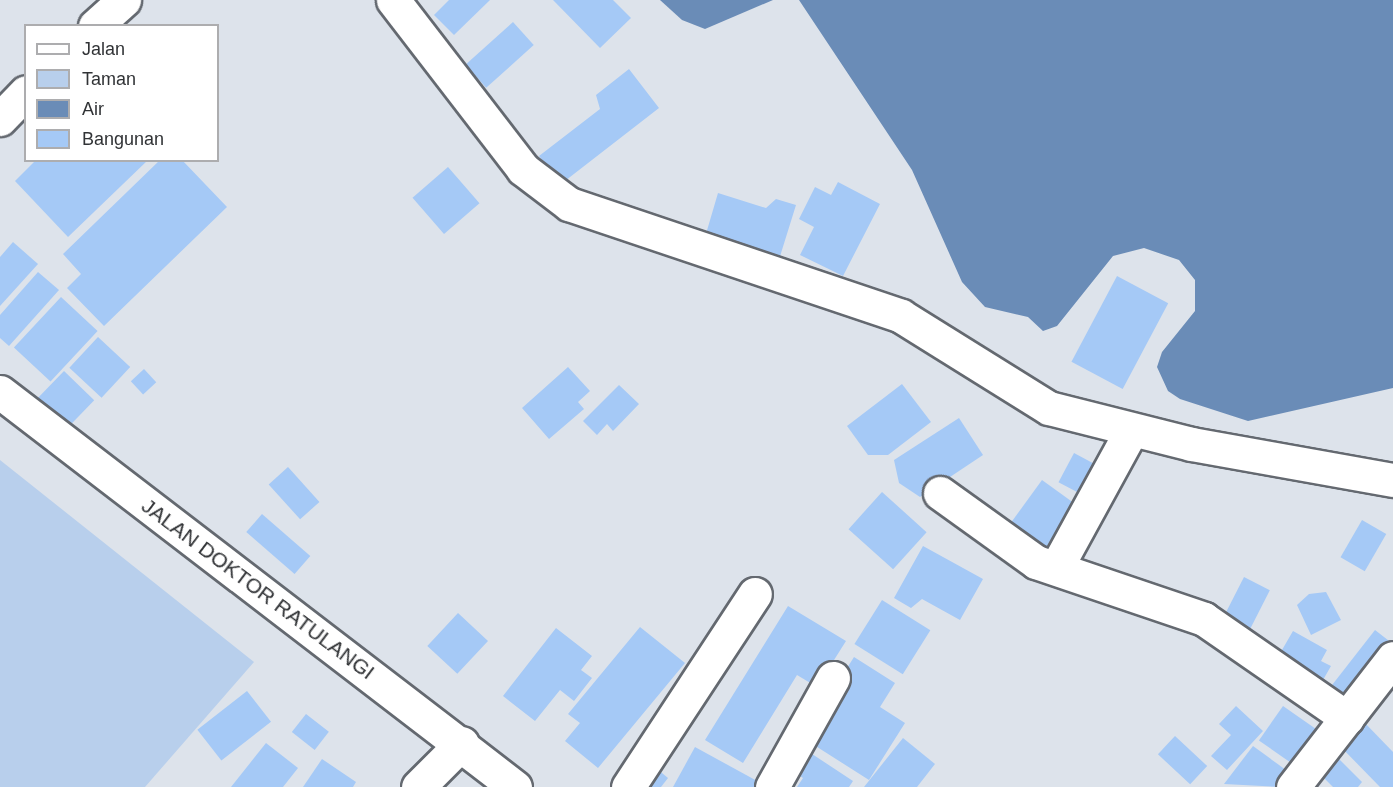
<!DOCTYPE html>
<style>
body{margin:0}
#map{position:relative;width:1393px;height:787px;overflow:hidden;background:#dde3eb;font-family:Helvetica,sans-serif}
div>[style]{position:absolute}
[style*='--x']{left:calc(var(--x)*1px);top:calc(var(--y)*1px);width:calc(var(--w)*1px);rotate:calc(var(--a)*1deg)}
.green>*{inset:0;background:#b8cfec}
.water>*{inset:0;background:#6a8cb7}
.building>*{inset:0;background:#a5c9f6;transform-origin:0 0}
.roads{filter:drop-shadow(2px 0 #646970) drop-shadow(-2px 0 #646970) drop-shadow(0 2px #646970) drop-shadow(0 -2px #646970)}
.minor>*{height:33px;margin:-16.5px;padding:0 16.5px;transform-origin:16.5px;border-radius:16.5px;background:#fff}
.trunk>*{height:33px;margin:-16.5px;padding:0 16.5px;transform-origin:16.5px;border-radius:16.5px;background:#fff}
span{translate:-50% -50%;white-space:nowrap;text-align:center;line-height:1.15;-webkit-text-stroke:6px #fff;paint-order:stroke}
.street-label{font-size:21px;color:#313336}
.legend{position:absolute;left:24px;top:24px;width:195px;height:138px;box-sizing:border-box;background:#fff;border:2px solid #adadaf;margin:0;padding:8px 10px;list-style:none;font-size:18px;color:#313336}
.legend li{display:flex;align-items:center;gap:12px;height:30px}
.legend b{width:30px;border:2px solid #adadaf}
</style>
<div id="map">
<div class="green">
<i style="clip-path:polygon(0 460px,254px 662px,145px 787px,0 787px)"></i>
</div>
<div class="water">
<i style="clip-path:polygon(660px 0,773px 0,705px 29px,682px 20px)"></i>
<i style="clip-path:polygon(799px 0,1393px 0,1393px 388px,1248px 421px,1180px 399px,1168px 391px,1157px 367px,1162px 352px,1195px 311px,1195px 280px,1179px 260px,1144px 248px,1113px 256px,1057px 326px,1043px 331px,1028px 317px,985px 307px,962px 282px,912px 170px)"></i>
</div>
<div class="building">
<i style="clip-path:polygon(449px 0,490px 0,454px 35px,434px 15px)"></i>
<i style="clip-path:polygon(553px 0,613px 0,631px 18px,600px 48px)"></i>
<i style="left:513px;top:22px;width:31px;height:64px;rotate:48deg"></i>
<i style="clip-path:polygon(629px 69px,659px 108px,561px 184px,539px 156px,600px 109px,596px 95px)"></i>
<i style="clip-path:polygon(36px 160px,148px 160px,68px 237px,15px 181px)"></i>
<i style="clip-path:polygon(160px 160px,182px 160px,227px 207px,104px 326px,67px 288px,81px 274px,63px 254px)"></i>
<i style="left:448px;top:167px;width:48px;height:47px;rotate:49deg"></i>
<i style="clip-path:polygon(838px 182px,880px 204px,843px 276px,800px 255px,814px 227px,799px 219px,815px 187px,831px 195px)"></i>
<i style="clip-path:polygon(718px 193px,766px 208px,776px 199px,796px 205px,777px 266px,703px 244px)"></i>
<i style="clip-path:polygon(13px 242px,38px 264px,0 306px,0 257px)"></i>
<i style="clip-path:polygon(38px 272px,59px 290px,9px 346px,0 338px,0 315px)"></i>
<i style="left:1117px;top:276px;width:58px;height:97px;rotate:28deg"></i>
<i style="left:61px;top:297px;width:50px;height:69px;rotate:43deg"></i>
<i style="left:98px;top:337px;width:44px;height:42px;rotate:43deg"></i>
<i style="clip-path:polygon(568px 367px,590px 391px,578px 402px,584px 409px,549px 439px,522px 408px)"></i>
<i style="left:144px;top:369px;width:18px;height:18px;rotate:47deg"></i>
<i style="left:64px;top:371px;width:42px;height:39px;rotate:44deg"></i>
<i style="clip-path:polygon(902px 384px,931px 422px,888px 455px,868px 455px,847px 426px)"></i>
<i style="clip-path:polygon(619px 385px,639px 404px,613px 431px,607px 424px,597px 435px,583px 421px)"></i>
<i style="clip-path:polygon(959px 418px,983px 455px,920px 497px,899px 483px,894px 460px)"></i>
<i style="left:1074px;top:453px;width:27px;height:33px;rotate:28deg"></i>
<i style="left:288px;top:467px;width:47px;height:26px;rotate:48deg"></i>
<i style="left:1042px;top:480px;width:44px;height:65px;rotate:36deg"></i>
<i style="left:882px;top:492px;width:60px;height:50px;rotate:42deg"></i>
<i style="left:262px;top:514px;width:64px;height:24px;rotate:41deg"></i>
<i style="left:1362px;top:520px;width:28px;height:43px;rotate:30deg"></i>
<i style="clip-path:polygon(923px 546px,983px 579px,960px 620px,922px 599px,911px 608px,894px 598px)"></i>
<i style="left:1244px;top:577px;width:29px;height:53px;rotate:27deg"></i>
<i style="clip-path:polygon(1326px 592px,1341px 620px,1311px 635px,1297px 605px,1309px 594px)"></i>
<i style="left:882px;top:600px;width:57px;height:52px;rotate:32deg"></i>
<i style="clip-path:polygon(788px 606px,846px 641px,817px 687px,797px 675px,743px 763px,705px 740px)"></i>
<i style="left:458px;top:613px;width:41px;height:45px;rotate:43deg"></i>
<i style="clip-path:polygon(640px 627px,685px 663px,598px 768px,565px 741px,580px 723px,568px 714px)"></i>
<i style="clip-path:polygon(556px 628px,592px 656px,581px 670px,592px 678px,574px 701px,560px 690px,535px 721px,503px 696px)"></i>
<i style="left:1375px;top:630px;width:23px;height:77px;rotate:38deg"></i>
<i style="clip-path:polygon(1293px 631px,1327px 650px,1321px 661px,1331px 666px,1319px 687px,1275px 662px)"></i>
<i style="clip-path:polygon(854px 657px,895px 683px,880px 707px,905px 723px,869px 780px,803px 738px)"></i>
<i style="left:247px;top:691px;width:39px;height:63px;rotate:52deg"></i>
<i style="clip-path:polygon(1236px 706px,1263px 731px,1227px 770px,1211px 756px,1231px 735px,1219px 724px)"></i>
<i style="left:1283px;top:706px;width:49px;height:42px;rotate:35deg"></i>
<i style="left:306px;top:714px;width:29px;height:23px;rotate:38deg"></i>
<i style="clip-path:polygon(1362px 720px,1393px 752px,1393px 787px,1380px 787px,1338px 744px)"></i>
<i style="left:1175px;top:736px;width:44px;height:25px;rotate:43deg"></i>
<i style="clip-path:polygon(903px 738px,935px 764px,917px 787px,864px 787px)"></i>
<i style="clip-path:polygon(266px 743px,298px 768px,283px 787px,231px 787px)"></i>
<i style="clip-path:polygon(1253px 746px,1290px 773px,1280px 787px,1224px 784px)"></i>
<i style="clip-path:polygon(695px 747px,768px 787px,673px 787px)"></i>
<i style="clip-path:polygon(806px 750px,853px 781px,849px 787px,797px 787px,803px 778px,792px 771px)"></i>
<i style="clip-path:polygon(1334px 754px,1362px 782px,1358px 787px,1333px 787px,1317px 771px)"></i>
<i style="clip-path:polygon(322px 759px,356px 782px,353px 787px,303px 787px)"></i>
<i style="clip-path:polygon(656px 768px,668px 778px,661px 787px,640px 787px)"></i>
</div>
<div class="roads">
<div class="minor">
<i style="--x:393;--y:0;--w:213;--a:52.4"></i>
<i style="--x:523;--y:169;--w:58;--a:37.3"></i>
<i style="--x:569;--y:204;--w:350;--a:18.6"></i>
<i style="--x:901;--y:316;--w:174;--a:31.9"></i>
<i style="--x:1049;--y:408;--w:146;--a:14.2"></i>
<i style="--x:1191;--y:444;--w:205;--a:10.1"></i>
<i style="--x:95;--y:26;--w:39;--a:-42"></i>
<i style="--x:0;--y:119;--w:37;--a:-46"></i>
<i style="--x:940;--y:493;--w:118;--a:35.7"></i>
<i style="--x:1036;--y:562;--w:177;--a:18.7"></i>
<i style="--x:1204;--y:619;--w:174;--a:34.7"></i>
<i style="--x:1056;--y:568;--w:156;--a:-61.3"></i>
<i style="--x:418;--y:787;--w:62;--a:-45"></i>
<i style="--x:628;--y:787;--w:231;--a:-56.7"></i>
<i style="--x:772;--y:787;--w:125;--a:-60.8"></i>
<i style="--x:1293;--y:787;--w:163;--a:-52.2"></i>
</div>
<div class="trunk">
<i style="--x:0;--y:392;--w:649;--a:37.49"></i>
</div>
</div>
<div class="street-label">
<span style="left:258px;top:589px;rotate:37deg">JALAN DOKTOR RATULANGI</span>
</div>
<ul class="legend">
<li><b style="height:8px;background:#fff"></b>Jalan</li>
<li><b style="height:16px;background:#b8cfec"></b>Taman</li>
<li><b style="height:16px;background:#6a8cb7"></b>Air</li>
<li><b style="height:16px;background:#a5c9f6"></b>Bangunan</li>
</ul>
</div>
